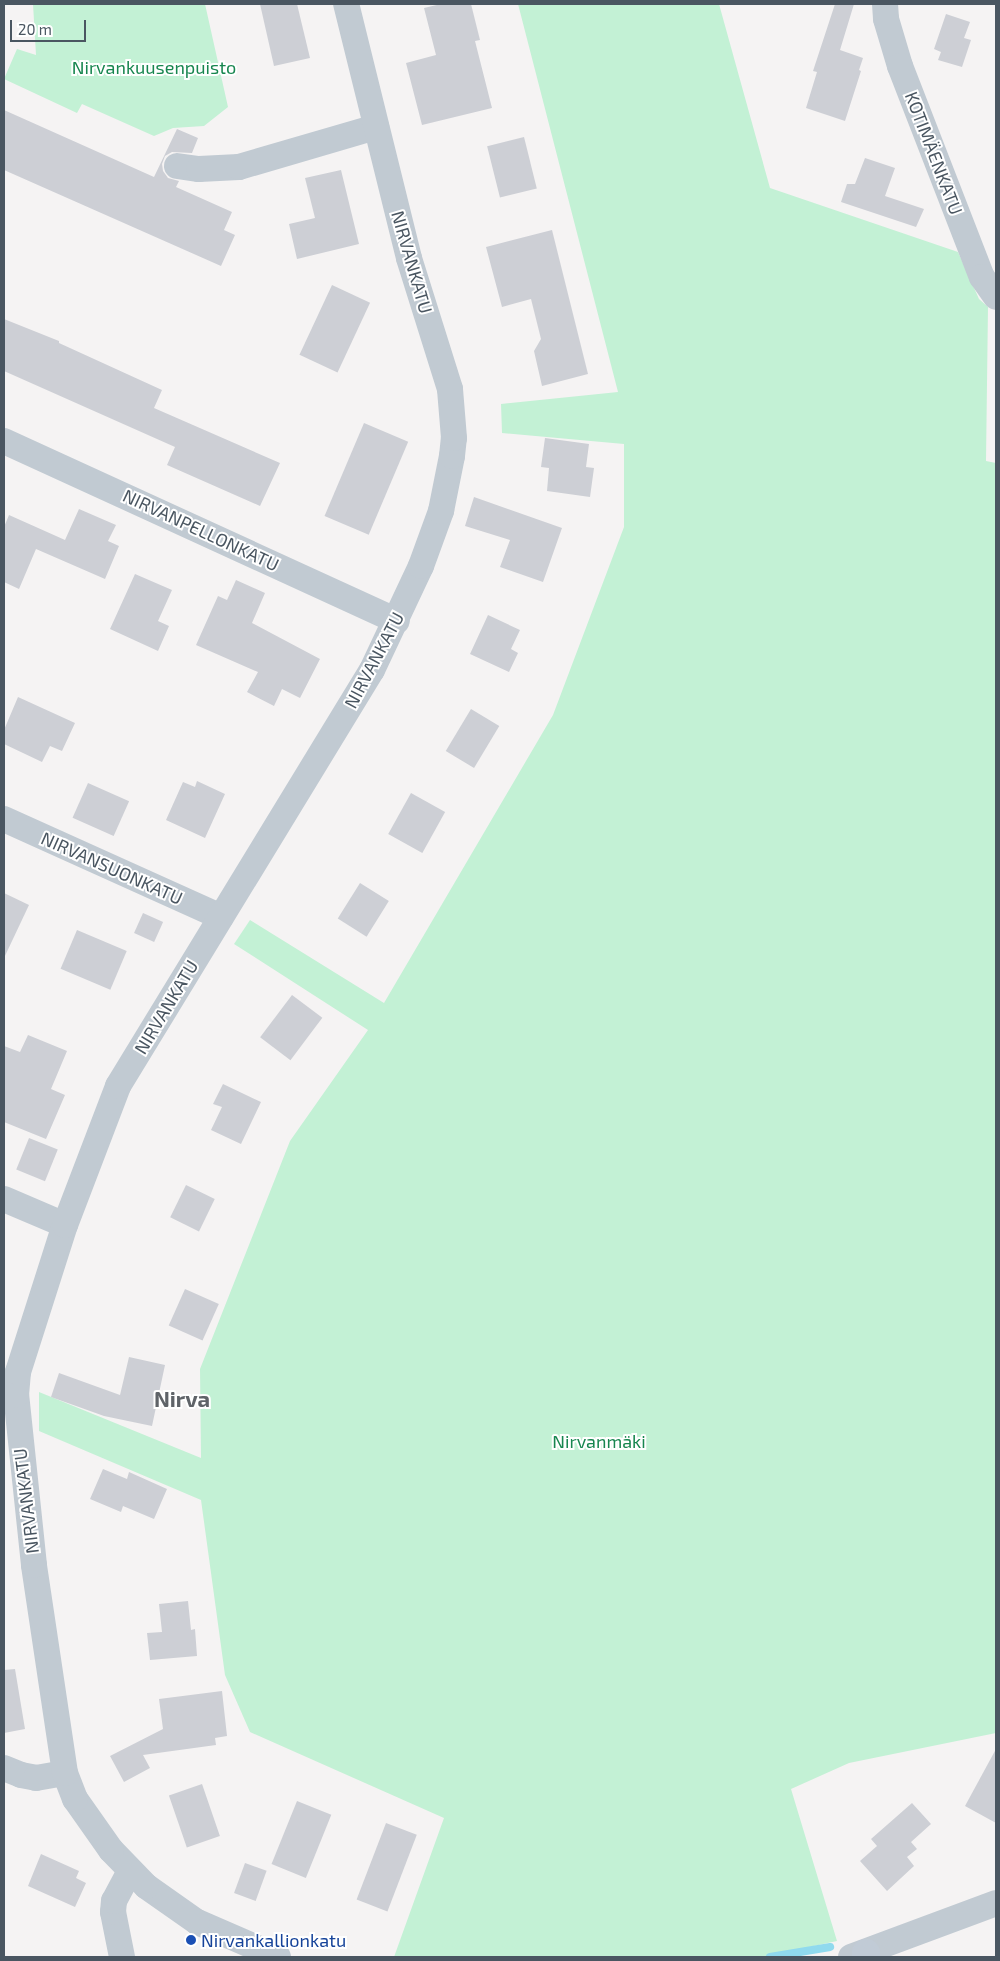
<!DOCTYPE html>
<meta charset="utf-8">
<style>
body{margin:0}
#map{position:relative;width:1000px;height:1961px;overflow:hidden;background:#f5f3f3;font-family:"Exo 2",sans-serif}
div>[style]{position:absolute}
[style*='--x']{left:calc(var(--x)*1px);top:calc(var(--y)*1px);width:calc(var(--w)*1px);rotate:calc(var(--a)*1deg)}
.green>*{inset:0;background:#c3f1d5}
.stream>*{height:8px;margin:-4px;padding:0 4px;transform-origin:4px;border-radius:4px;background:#90daee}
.building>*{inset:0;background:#cdcfd5;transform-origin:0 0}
.street>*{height:26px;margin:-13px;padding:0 13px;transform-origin:13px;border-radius:13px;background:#c1cad2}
.secondary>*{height:28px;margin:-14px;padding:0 14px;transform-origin:14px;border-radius:14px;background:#c1cbd6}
.dots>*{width:14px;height:14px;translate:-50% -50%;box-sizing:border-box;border:2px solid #fff;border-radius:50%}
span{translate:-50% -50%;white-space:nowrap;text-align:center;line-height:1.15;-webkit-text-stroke:4px #fff;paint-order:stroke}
.park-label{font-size:18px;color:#17864f}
.street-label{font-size:18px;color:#4a5661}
.transit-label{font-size:18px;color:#164399}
.left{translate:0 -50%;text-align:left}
.district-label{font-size:22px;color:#5f6368;font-weight:700}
.frame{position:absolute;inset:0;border:5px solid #4a5661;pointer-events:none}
.scale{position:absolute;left:10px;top:20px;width:76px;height:22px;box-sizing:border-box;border:2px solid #4a5661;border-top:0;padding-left:6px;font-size:15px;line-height:18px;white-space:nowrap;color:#4a5661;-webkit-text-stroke:4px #fff;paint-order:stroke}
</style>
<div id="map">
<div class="green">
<i style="clip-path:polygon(33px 4px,205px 4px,228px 107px,204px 126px,173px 128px,154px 136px,82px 104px,77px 113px,4px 79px,17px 49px,36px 55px)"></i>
<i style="clip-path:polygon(518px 4px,719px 4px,770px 188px,958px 252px,979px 299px,988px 307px,986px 461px,996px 463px,996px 1733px,849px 1763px,791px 1789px,837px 1941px,763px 1957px,394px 1957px,444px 1818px,250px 1732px,225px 1675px,201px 1500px,39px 1431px,39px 1392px,201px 1458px,200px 1369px,290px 1141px,368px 1030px,234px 944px,250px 920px,384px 1003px,553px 715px,624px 527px,624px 444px,502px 433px,501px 404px,618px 392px)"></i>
</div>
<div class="stream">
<i style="--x:770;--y:1957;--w:61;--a:-9.5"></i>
</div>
<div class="building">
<i style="clip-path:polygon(260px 4px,297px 4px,310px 58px,274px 66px)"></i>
<i style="clip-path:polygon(441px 4px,471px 4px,480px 40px,475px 41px,492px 108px,422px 125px,406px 63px,436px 55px,424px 8px)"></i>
<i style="clip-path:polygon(835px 4px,854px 4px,840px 50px,863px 58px,859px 70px,861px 71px,845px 121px,806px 108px,817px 72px,813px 71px)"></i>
<i style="clip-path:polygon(946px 14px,970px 22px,964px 38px,971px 40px,962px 67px,938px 60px,941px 52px,934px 49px)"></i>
<i style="clip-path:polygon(4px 110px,154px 177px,177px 129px,198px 138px,192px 153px,172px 152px,165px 156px,162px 164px,163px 171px,168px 178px,179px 181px,176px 187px,232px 212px,224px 230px,235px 235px,221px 266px,4px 170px)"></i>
<i style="left:524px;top:137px;width:53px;height:38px;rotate:76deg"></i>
<i style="clip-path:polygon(865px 158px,895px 168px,885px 196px,924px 209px,916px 227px,841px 202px,847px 184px,855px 184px)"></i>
<i style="clip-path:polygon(341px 170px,359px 244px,297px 259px,289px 224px,315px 218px,305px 178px)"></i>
<i style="clip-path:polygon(552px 230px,588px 374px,542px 386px,534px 351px,541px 339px,531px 299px,502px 307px,486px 247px)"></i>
<i style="left:332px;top:285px;width:42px;height:77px;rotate:25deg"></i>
<i style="clip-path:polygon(4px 319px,59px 341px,59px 343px,162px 390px,154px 408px,280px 463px,260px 506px,167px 465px,175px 447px,4px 371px)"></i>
<i style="left:364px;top:423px;width:48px;height:101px;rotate:23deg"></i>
<i style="clip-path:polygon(545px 438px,589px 444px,586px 467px,594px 468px,590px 497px,547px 491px,549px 468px,541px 467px)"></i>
<i style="clip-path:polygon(474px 497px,562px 528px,543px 582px,500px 567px,510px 540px,465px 526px)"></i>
<i style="clip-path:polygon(79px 509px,116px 525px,108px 541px,119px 546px,105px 579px,36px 549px,19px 589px,4px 582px,4px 527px,9px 515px,65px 540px)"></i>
<i style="clip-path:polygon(135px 574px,172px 590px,158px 621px,169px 626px,158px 651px,110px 629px)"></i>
<i style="clip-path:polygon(236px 580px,265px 593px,252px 623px,320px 659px,300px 698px,282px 689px,274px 706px,247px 692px,258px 672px,196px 645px,218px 596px,227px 600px)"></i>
<i style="clip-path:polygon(488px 615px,520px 630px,511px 649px,518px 653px,509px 672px,470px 654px)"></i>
<i style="clip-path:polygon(18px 697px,75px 723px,62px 751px,50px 746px,42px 762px,4px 744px,4px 730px)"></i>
<i style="left:471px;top:709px;width:33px;height:49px;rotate:31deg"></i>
<i style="clip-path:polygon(197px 781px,225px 794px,205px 838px,166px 820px,183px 782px,195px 787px)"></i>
<i style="left:88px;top:783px;width:45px;height:38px;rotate:24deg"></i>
<i style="left:411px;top:793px;width:39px;height:47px;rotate:29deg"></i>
<i style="left:360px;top:883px;width:34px;height:42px;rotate:32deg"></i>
<i style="clip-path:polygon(4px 893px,29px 905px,4px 958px)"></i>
<i style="left:143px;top:913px;width:22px;height:22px;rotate:24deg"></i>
<i style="left:77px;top:930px;width:54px;height:42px;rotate:23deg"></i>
<i style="left:292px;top:995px;width:38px;height:53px;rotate:37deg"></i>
<i style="clip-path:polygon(28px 1035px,67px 1051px,51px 1089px,65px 1095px,46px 1139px,4px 1122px,4px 1046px,20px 1052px)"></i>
<i style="clip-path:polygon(223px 1084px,261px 1102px,241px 1144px,211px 1130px,222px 1107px,213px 1104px)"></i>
<i style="left:29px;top:1138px;width:31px;height:34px;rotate:22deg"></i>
<i style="left:186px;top:1185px;width:32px;height:36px;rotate:26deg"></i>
<i style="left:185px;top:1289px;width:37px;height:40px;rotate:24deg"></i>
<i style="clip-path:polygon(129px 1357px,165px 1365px,152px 1426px,104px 1416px,51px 1397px,59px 1373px,120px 1395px)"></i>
<i style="clip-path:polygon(103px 1469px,127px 1479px,129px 1472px,167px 1489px,154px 1519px,123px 1506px,121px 1512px,90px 1499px)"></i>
<i style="clip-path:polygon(188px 1601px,191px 1630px,195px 1629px,197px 1656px,150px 1660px,147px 1633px,162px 1632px,159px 1604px)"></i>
<i style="clip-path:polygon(15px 1669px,25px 1729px,4px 1733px,4px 1670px)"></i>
<i style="clip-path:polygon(222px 1691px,227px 1736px,215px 1738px,216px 1745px,143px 1755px,150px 1768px,124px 1782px,110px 1756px,163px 1729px,159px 1699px)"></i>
<i style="clip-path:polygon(996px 1749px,996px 1823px,965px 1806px)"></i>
<i style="left:202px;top:1784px;width:55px;height:35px;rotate:71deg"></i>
<i style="left:297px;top:1801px;width:37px;height:68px;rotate:22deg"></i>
<i style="clip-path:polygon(912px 1803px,931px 1824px,911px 1842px,917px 1849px,907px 1857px,914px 1866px,887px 1891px,860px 1861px,877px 1846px,871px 1839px)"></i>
<i style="left:386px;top:1823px;width:33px;height:82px;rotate:21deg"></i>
<i style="clip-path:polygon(41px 1854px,79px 1871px,76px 1878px,86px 1883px,75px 1907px,28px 1886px)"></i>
<i style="left:245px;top:1863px;width:23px;height:32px;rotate:20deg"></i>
</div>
<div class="street">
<i style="--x:885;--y:4;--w:15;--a:86"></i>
<i style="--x:886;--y:19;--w:49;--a:73.4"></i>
<i style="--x:900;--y:66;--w:226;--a:68.8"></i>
<i style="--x:982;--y:277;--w:24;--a:55"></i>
<i style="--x:177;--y:166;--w:22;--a:8"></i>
<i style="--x:199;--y:169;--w:40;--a:-2.9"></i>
<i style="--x:239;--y:167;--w:143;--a:-16.3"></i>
<i style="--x:4;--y:441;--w:432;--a:24.6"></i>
<i style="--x:4;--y:819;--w:238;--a:24.3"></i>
<i style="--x:4;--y:1199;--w:66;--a:23.1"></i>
<i style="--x:4;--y:1768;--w:18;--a:22"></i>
<i style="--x:21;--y:1775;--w:15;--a:11"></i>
<i style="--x:36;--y:1778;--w:29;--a:-10"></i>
<i style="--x:122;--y:1957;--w:46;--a:-101.3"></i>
<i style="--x:113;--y:1912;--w:11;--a:-85"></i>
<i style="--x:114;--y:1901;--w:34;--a:-62"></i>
<i style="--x:278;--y:1957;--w:88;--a:-156.6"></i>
<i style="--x:197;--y:1922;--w:62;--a:-144.8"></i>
<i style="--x:146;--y:1886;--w:50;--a:-134.2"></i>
<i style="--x:111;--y:1850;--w:62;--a:-125.2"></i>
<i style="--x:75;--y:1799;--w:28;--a:-111"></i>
<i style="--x:65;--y:1773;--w:210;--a:-98.5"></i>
<i style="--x:34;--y:1565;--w:171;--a:-96"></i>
<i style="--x:16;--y:1395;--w:23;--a:-85"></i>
<i style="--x:18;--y:1372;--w:154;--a:-72.3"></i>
<i style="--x:65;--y:1225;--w:149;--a:-69.1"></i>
<i style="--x:118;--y:1086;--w:487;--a:-58.6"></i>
<i style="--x:372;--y:670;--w:115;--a:-64.8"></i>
<i style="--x:421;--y:566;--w:59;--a:-70"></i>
<i style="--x:441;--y:511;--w:56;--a:-78.7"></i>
<i style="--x:452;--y:456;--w:18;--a:-84"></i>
<i style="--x:454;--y:438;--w:49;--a:-94.7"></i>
<i style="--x:450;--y:389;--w:137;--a:-107.4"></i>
<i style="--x:409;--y:258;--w:262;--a:-103.9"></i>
<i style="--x:851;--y:1957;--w:155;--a:-20.4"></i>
</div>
<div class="secondary">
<i style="--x:866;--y:1953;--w:4;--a:90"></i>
</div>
<div class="dots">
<i style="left:191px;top:1940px;background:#1a4fb4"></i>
</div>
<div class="park-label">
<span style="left:154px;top:67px">Nirvankuusenpuisto</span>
<span style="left:599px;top:1441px">Nirvanmäki</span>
</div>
<div class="street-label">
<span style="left:934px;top:153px;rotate:69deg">KOTIMÄENKATU</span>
<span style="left:412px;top:262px;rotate:74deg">NIRVANKATU</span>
<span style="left:201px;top:530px;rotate:25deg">NIRVANPELLONKATU</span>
<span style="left:374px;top:660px;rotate:-62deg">NIRVANKATU</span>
<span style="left:112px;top:868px;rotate:24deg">NIRVANSUONKATU</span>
<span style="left:166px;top:1007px;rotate:-59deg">NIRVANKATU</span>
<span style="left:26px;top:1501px;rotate:-97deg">NIRVANKATU</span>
</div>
<div class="transit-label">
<span class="left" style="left:201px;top:1940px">Nirvankallionkatu</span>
</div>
<div class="district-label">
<span style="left:182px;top:1399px">Nirva</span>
</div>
<div class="frame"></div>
<div class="scale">20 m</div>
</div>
